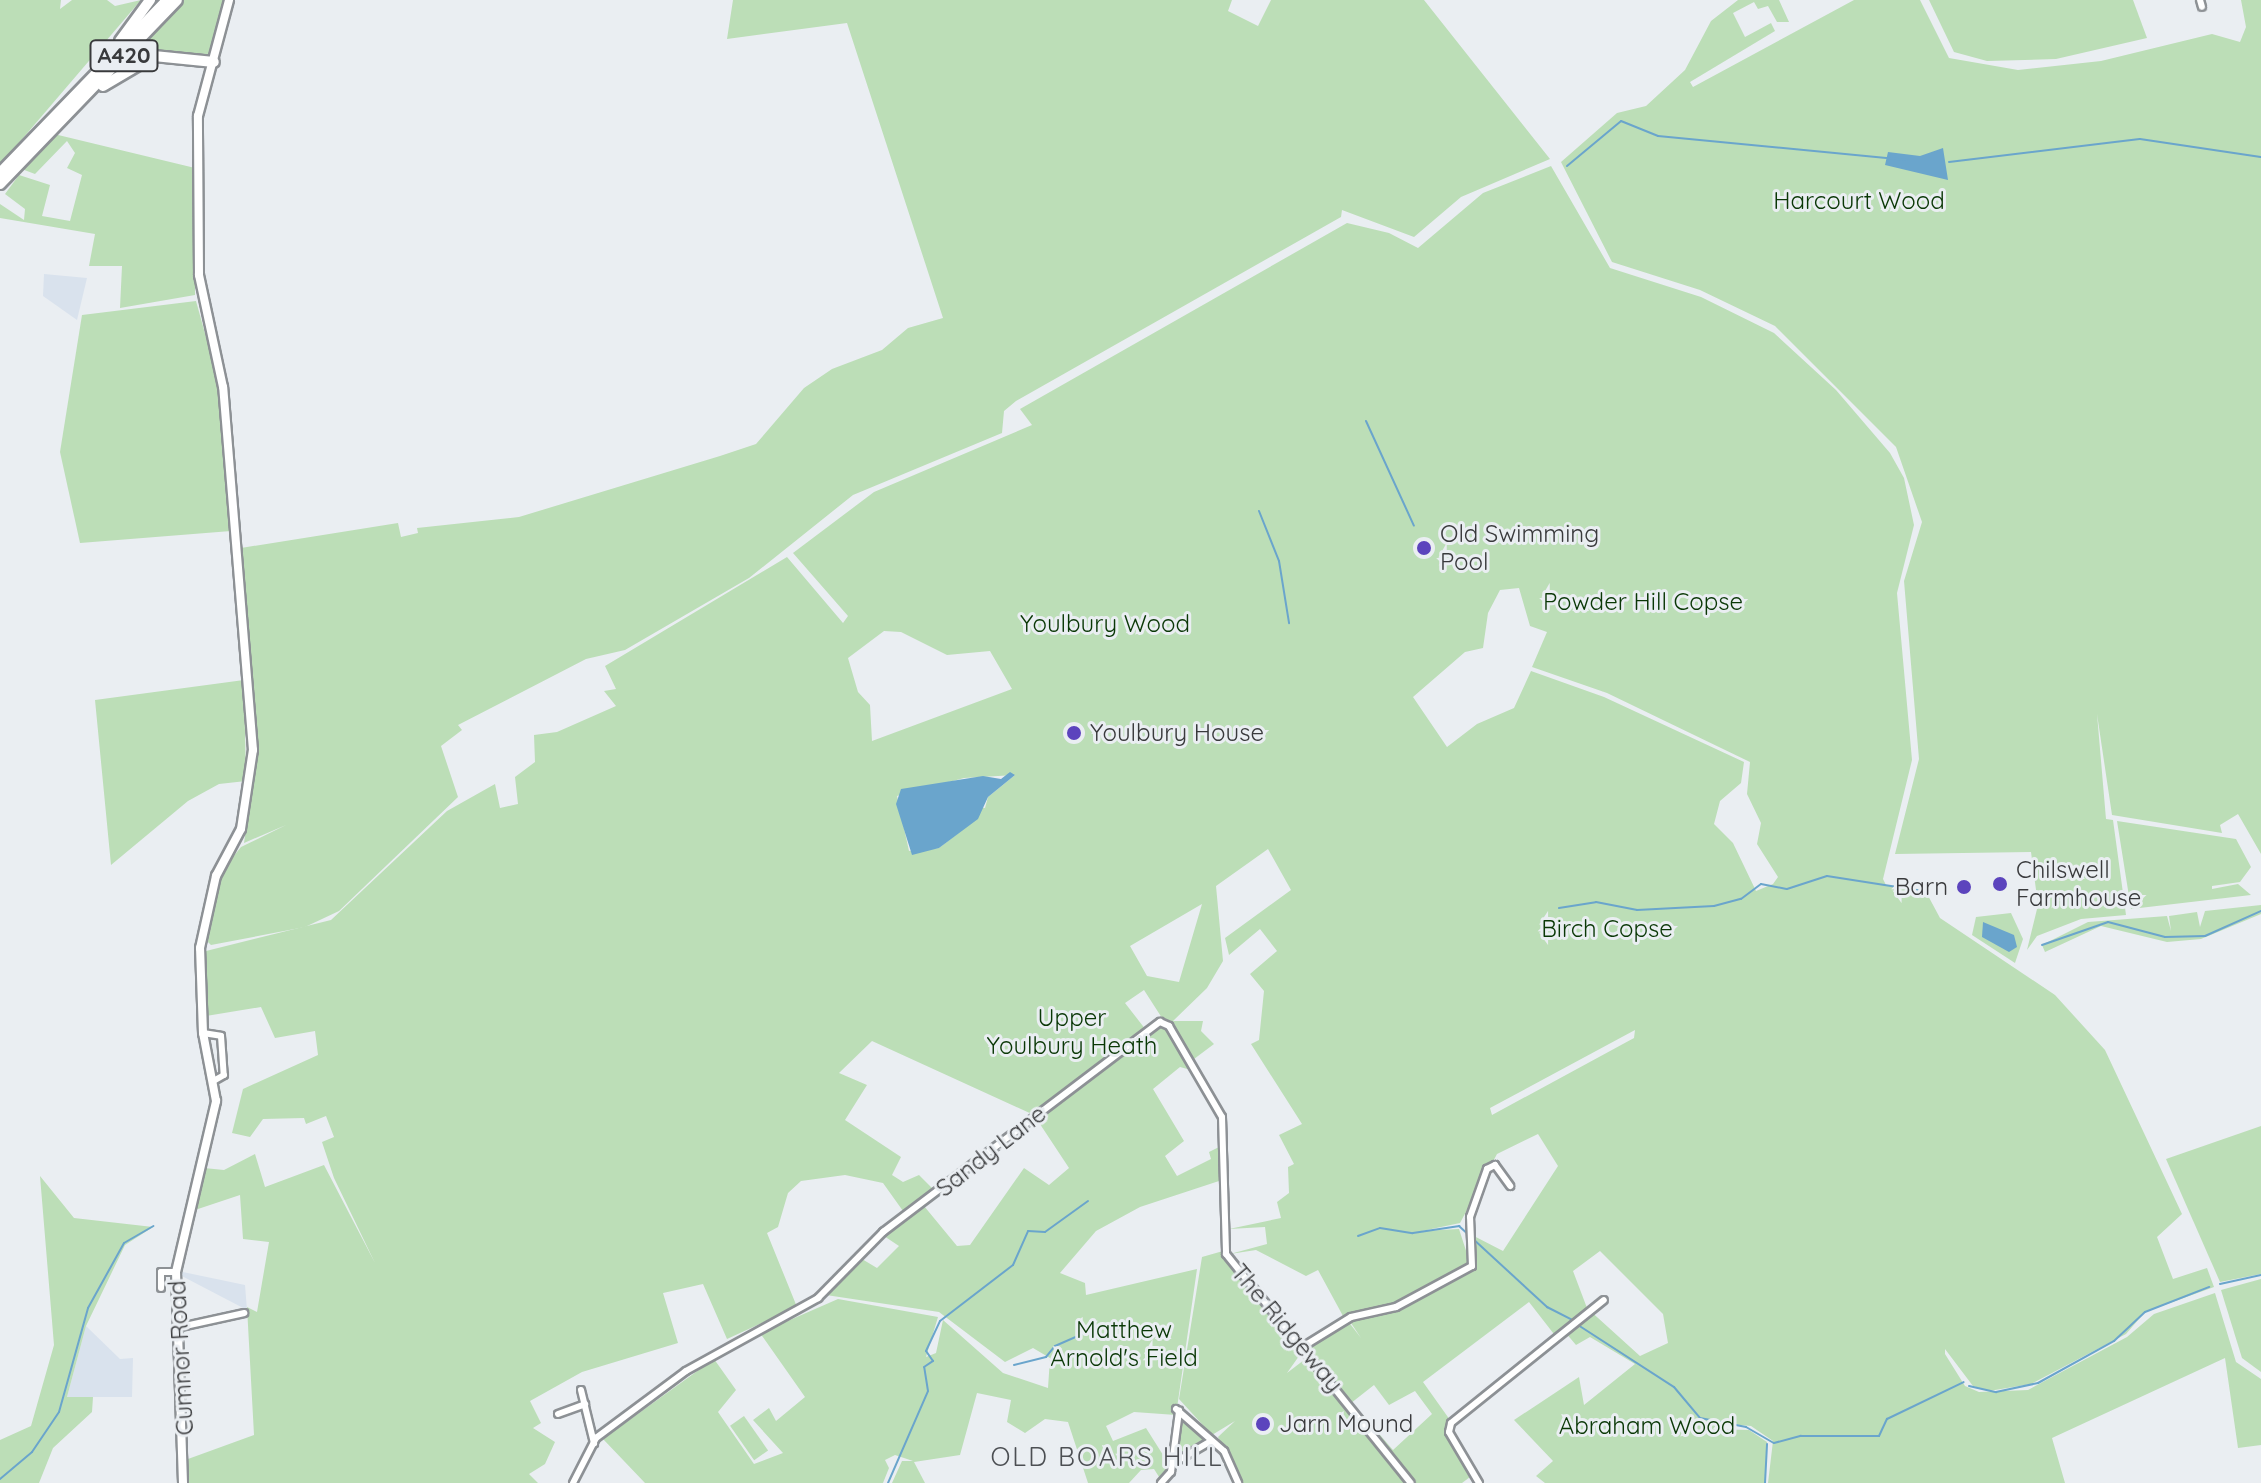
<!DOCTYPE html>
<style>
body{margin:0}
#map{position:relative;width:2261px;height:1483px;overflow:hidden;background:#eaeef2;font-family:Quicksand,sans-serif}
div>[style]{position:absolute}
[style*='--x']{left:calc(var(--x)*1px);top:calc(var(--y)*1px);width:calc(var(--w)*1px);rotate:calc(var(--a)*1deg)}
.built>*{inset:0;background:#d9e2ed}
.green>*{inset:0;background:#bcdeb7;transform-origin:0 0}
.water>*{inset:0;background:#6aa5cc}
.stream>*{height:2px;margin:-1px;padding:0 1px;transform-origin:1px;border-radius:1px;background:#6aa5cc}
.roads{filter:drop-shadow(2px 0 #8d9195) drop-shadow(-2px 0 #8d9195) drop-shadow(0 2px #8d9195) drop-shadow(0 -2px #8d9195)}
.minor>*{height:6px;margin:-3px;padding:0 3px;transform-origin:3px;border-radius:3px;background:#fff}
.major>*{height:8px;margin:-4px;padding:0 4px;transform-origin:4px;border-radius:4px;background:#fff}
.highway>*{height:10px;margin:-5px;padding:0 5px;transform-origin:5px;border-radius:5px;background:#fff}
.dots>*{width:22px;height:22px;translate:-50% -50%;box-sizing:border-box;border:4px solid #eaeef2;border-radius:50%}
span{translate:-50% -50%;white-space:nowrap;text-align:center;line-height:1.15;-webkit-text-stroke:6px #eaeef2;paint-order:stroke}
.shield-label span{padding:2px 6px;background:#eaeef2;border:2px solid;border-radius:6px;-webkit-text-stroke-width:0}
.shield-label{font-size:22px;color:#393a3c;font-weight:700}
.park-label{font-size:24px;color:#0a3806}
.poi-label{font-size:24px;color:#393a3c}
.left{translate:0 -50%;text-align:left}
.right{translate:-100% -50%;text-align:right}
.street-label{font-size:24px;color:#393a3c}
.neighbourhood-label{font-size:26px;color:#4c4f53;letter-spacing:2px}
</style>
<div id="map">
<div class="built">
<i style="clip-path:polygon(44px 274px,87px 278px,77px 320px,43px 296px)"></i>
<i style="clip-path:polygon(178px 1271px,245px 1285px,247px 1310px,178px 1274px)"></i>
<i style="clip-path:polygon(86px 1326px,120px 1359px,133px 1358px,132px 1397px,67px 1397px)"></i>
</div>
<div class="green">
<i style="clip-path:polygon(0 0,61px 0,60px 9px,72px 0,107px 0,115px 6px,141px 0,0 165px)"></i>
<i style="clip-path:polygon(181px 0,224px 0,210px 54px,146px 53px,117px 69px)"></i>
<i style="clip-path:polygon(733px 0,1232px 0,1228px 11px,1258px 26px,1271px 0,1424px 0,1550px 159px,1461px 197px,1414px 237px,1342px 210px,1341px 217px,1016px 401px,1004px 411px,1002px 433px,853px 495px,749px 578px,625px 650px,586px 659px,458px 725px,462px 730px,441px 746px,458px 797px,339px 911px,305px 927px,211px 945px,206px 940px,224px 868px,241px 847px,286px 825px,244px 843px,257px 751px,241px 548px,398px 523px,401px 537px,418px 533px,417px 528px,519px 517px,720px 456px,756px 444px,804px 388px,832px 369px,882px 350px,908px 328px,943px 318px,847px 23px,727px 39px)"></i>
<i style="clip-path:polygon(1738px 0,1779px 0,1789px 22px,1777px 22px,1768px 6px,1758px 9px,1754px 2px,1733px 13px,1745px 37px,1771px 23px,1775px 31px,1690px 82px,1693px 87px,1854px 0,1920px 0,1949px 58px,2018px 70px,2101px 61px,2212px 34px,2240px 42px,2246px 27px,2241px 0,2261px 0,2261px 854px,2238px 814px,2220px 825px,2222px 833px,2112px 815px,2097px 714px,2106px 819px,2113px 820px,2126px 915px,2081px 919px,2037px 936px,2027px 950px,2038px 905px,2031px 852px,1895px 854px,1919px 759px,1904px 581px,1922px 522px,1896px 447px,1775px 326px,1700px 290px,1612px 262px,1561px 162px,1617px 113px,1646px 106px,1685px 70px,1711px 21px)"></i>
<i style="clip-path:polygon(1929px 0,2133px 0,2147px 38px,2056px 59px,1987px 61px,1954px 52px)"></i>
<i style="clip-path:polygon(54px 134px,195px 168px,195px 295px,120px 308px,122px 266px,89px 266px,95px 234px,0 218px,0 204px,24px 220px,25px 209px,5px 194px,19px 175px,50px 185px,42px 216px,70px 221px,82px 175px,67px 168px,75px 153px,67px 141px,35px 174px,19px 168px)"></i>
<i style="clip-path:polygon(evenodd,1551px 166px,1610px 268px,1701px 297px,1774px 333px,1836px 390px,1890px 453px,1904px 478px,1914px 525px,1897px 593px,1912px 760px,1883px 879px,1886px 885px,1925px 890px,1940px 918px,2055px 995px,2105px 1050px,2182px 1214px,2157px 1237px,2173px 1279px,2207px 1268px,2214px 1287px,2145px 1312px,2126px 1334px,2031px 1384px,1989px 1391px,1973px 1386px,1945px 1349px,1945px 1354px,1965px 1386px,1979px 1392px,2028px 1390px,2127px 1337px,2154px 1314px,2215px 1293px,2236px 1362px,2261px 1379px,2261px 1445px,2238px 1448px,2225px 1358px,2052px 1438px,2065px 1483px,1768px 1483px,1773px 1441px,1751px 1426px,1718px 1423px,1713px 1429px,1749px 1430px,1767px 1442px,1765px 1483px,1545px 1483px,1536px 1476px,1553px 1461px,1514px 1420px,1579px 1377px,1584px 1405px,1635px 1364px,1590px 1337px,1576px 1345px,1565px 1332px,1557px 1338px,1529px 1302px,1423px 1382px,1450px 1420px,1448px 1434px,1470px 1477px,1462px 1483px,1414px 1483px,1402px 1467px,1396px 1471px,1405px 1483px,1240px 1483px,1218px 1437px,1235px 1421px,1212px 1435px,1179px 1399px,1202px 1257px,1223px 1251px,1304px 1349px,1287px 1373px,1304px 1360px,1305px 1342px,1343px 1316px,1318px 1270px,1306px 1276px,1256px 1250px,1230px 1254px,1267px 1244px,1265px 1227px,1229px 1229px,1281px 1218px,1277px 1202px,1289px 1193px,1288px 1167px,1294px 1164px,1279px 1135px,1302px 1124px,1251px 1044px,1259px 1040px,1264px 991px,1250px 974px,1277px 951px,1260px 929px,1229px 955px,1225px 938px,1291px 890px,1268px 849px,1216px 886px,1223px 961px,1207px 988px,1173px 1021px,1203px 1021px,1201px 1031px,1214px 1044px,1194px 1059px,1191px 1070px,1180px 1067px,1153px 1089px,1184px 1141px,1165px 1156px,1177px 1176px,1211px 1159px,1209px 1152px,1219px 1147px,1219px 1181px,1140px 1207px,1096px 1231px,1060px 1273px,1085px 1283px,1086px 1295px,1197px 1269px,1176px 1415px,1134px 1412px,1106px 1426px,1113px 1441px,1146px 1428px,1170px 1466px,1161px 1480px,1154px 1469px,1141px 1470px,1129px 1483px,1088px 1483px,1068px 1422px,1045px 1419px,1025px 1433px,1007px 1422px,1011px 1400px,977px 1393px,960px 1455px,914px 1462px,925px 1483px,892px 1483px,902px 1461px,913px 1461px,895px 1455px,885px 1460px,889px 1468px,883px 1483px,645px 1483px,603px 1439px,714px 1359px,736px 1390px,718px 1412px,754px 1464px,783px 1453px,753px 1420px,769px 1408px,776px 1421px,805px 1397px,760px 1333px,838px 1299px,938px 1317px,926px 1357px,936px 1353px,943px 1320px,1003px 1373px,1048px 1388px,1050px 1358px,1033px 1348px,1005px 1362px,939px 1312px,826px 1295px,862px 1259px,877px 1268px,899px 1246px,884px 1236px,908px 1218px,883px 1183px,845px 1175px,801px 1181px,788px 1193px,778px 1227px,767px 1233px,797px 1307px,727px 1339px,703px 1284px,663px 1293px,678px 1343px,582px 1372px,530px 1401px,541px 1423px,533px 1428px,555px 1442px,545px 1464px,529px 1474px,538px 1483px,186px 1483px,188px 1459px,254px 1435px,247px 1307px,257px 1312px,269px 1242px,243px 1239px,240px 1195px,192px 1211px,204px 1168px,224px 1170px,255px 1154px,265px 1187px,324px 1165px,375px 1263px,334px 1178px,322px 1142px,334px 1137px,326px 1116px,306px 1124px,304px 1118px,263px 1119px,250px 1137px,232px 1133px,243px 1089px,318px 1055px,315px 1031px,275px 1038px,261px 1007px,206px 1016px,206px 951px,331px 920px,447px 811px,495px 784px,500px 808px,518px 804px,515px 777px,535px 762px,534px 735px,557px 732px,616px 706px,604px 691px,616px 689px,605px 666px,787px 557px,843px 623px,848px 616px,793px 553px,874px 492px,1032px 425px,1020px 409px,1347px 223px,1389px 233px,1418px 248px,1483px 193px,1551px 166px,1519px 588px,1530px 626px,1547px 632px,1532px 667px,1607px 693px,1750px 762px,1747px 794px,1761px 823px,1757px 844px,1778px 877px,1773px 884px,1756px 891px,1733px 843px,1714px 824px,1720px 801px,1741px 783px,1744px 762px,1604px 697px,1531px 671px,1514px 708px,1477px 724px,1447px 747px,1413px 697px,1465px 652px,1483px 648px,1488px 613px,1500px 590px,1519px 588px,1551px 166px,884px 631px,901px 632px,947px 655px,990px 651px,1012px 689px,872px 741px,870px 705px,858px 692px,848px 658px,884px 631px,1551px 166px,1015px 775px,988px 797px,985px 808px,962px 805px,949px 811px,950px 818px,970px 824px,939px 848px,909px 851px,897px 796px,964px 778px,1015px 775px,1551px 166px,1202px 904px,1179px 982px,1147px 976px,1130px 946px,1202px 904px,1551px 166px,1144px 990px,1162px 1018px,1146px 1030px,1125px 1003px,1144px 990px,1551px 166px,1635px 1030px,1634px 1038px,1492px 1115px,1490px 1108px,1635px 1030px,1551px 166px,872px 1041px,1034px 1115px,1069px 1168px,1049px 1185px,1024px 1168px,970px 1245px,957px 1246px,924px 1206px,934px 1190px,919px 1175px,903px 1182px,892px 1175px,901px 1157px,845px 1120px,867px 1085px,839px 1073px,872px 1041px,1551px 166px,1538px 1134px,1558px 1166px,1503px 1251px,1470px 1234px,1477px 1266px,1413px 1302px,1349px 1320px,1361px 1338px,1344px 1316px,1395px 1305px,1470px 1263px,1459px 1229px,1422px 1231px,1460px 1223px,1497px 1154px,1538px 1134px,1551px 166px,1600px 1251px,1663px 1314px,1668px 1343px,1640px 1356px,1587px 1308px,1573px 1271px,1600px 1251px,1551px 166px,1374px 1385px,1389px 1405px,1415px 1391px,1432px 1414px,1393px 1450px,1356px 1407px,1349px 1413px,1346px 1407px,1374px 1385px)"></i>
<i style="clip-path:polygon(196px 301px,219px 384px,231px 531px,80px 543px,60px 452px,82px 315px)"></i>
<i style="clip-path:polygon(244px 680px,246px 781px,219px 784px,188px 801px,111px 865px,95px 700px)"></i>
<i style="clip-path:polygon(2117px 821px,2236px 839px,2251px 867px,2240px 882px,2212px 886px,2212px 889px,2238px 884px,2251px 895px,2131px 909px)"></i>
<i style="clip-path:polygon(2261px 905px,2261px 914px,2201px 939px,2167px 942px,2101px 926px,2045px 952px,2042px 945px,2088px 922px,2167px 916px,2171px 931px,2169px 916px,2197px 912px,2200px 927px,2205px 911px)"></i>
<i style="clip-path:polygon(2011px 913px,2023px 939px,2015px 963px,1972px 935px,1976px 917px)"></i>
<i style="clip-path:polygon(2261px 1126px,2261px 1274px,2220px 1282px,2166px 1159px)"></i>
<i style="clip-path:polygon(40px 1176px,74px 1218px,153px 1227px,125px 1245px,86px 1326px,67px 1397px,93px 1397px,92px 1412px,53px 1448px,39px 1483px,0 1483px,0 1440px,31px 1426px,54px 1345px)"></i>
<i style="clip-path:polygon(2261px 1279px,2261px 1372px,2242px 1358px,2221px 1290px)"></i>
<i style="left:744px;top:1416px;width:42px;height:17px;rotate:55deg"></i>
<i style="clip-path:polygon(1183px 1416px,1205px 1438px,1175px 1456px,1180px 1418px)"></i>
</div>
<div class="water">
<i style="clip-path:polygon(1943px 148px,1948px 180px,1885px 165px,1888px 152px,1920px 156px)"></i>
<i style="clip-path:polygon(1010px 772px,1015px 775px,988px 797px,978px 819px,939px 848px,912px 855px,896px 804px,901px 789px,983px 776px,1001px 779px)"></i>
<i style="clip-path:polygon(1983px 922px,2014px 935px,2017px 947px,2009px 952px,1982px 937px)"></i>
</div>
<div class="stream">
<i style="--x:1949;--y:162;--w:192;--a:-6.9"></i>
<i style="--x:2140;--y:139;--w:122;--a:8.5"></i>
<i style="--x:1567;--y:166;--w:70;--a:-39.8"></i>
<i style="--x:1621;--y:121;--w:40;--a:22"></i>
<i style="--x:1658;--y:136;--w:250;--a:5.5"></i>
<i style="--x:1366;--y:421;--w:115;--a:65.4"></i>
<i style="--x:1259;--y:511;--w:54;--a:68.2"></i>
<i style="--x:1279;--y:561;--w:63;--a:80.8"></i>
<i style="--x:1559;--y:908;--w:37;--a:-9"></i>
<i style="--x:1596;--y:902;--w:42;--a:11"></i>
<i style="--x:1637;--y:910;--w:77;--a:-3"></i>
<i style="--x:1714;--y:906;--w:28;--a:-15"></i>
<i style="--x:1741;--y:899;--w:25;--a:-37"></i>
<i style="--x:1761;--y:884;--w:26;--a:11"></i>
<i style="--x:1787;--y:889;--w:42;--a:-18"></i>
<i style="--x:1827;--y:876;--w:97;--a:8.9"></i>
<i style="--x:2042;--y:945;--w:70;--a:-19.2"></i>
<i style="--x:2108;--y:922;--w:59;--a:14.7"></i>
<i style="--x:2165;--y:937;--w:40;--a:-1.4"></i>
<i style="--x:2205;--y:936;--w:61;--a:-24.1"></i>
<i style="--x:1358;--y:1236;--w:23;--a:-20"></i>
<i style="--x:1380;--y:1228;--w:33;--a:9"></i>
<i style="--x:1413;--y:1233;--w:47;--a:-8.7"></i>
<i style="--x:1459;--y:1226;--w:120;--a:42.6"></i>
<i style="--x:1547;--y:1307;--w:30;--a:27"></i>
<i style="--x:2220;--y:1284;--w:42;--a:-12.4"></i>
<i style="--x:1578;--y:1325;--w:114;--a:32.9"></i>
<i style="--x:1674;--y:1387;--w:40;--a:50"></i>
<i style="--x:1700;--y:1418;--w:47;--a:11.1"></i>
<i style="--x:1746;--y:1427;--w:32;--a:30"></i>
<i style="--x:1774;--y:1443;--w:28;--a:-15"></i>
<i style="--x:1801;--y:1436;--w:78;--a:0"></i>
<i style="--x:1879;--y:1436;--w:19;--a:-65"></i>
<i style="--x:1887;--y:1419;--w:85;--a:-25.7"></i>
<i style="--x:1014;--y:1365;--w:33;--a:-14"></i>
<i style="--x:1046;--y:1357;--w:14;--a:-51"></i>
<i style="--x:1055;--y:1346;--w:52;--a:-23.6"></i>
<i style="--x:1969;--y:1386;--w:28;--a:13"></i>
<i style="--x:1996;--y:1392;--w:43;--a:-12.1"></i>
<i style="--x:2038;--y:1383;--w:87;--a:-28.9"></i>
<i style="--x:2114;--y:1341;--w:42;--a:-43.1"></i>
<i style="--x:2145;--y:1312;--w:69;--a:-21.3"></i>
<i style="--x:0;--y:1479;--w:42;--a:-40.2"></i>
<i style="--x:32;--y:1452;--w:48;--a:-56"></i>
<i style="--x:59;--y:1412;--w:108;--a:-74.4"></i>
<i style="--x:88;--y:1308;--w:74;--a:-61"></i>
<i style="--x:124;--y:1243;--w:34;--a:-30"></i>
<i style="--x:888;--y:1483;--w:100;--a:-66.5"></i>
<i style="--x:928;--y:1391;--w:24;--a:-99"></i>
<i style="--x:924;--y:1367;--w:11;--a:-34"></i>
<i style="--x:933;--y:1361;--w:12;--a:-125"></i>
<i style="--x:926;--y:1351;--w:33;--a:-65"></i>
<i style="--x:940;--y:1321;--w:92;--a:-37.5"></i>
<i style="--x:1013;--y:1265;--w:37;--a:-66"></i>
<i style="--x:1028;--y:1231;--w:17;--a:3"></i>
<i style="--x:1045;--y:1232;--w:53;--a:-35.8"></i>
<i style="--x:1765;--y:1483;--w:39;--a:-87"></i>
</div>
<div class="roads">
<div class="minor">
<i style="--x:2200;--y:0;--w:7;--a:74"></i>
<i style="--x:203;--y:1033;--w:18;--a:9"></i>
<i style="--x:221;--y:1036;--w:39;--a:86"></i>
<i style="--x:224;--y:1075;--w:13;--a:151"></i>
<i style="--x:161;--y:1288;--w:16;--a:-90"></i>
<i style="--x:161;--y:1272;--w:15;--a:0"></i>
<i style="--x:176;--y:1328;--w:70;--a:-12.4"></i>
<i style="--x:1304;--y:1346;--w:55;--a:-31.7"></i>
<i style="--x:1351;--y:1317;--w:46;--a:-12.5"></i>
<i style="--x:1396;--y:1307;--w:86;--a:-28.3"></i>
<i style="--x:1472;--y:1266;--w:49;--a:-92.3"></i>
<i style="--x:1470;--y:1217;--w:51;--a:-70.5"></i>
<i style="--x:1487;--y:1169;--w:9;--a:-27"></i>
<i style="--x:1495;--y:1165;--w:26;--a:54"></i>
<i style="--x:581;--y:1390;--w:55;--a:76.2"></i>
<i style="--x:1176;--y:1409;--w:64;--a:41.2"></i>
<i style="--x:1224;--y:1451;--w:35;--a:66"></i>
<i style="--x:558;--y:1414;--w:29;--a:-20"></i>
<i style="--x:1172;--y:1464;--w:45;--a:-30.5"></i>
<i style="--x:573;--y:1483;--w:51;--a:-62.9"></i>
<i style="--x:596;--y:1438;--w:112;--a:-36.7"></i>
<i style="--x:686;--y:1371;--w:151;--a:-28.9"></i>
<i style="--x:818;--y:1298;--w:93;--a:-45.4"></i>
<i style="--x:883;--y:1232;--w:348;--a:-37.2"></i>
<i style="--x:1160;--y:1022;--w:10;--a:24"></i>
<i style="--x:1169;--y:1026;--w:105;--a:59.8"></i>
<i style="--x:1222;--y:1117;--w:137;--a:88.3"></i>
<i style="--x:1226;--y:1254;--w:294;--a:51.1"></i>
<i style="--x:1161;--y:1483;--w:15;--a:-48"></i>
<i style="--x:1171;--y:1472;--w:62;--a:-82.5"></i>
<i style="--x:1479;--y:1483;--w:59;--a:-120.5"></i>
<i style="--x:1449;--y:1432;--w:9;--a:-77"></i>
<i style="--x:1451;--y:1423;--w:196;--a:-38.8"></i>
</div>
<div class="major">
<i style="--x:183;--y:1483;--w:211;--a:-91.9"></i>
<i style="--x:176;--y:1272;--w:176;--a:-76.8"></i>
<i style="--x:216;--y:1101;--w:69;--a:-100.8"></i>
<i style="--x:203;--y:1033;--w:85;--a:-92"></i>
<i style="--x:200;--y:948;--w:74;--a:-77.5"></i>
<i style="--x:216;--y:876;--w:53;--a:-62"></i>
<i style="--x:241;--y:829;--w:80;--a:-81.4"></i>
<i style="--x:253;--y:750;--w:364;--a:-94.7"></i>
<i style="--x:223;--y:387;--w:115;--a:-102.1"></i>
<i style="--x:199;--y:275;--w:159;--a:-90.4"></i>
<i style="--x:198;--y:116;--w:120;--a:-75"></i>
</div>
<div class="highway">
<i style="--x:120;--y:41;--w:51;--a:-53.8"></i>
<i style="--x:103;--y:86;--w:59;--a:-30.5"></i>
<i style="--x:154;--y:56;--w:60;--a:5.7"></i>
<i style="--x:0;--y:173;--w:240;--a:-46"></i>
<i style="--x:0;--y:184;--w:255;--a:-46.1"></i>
</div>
</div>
<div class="dots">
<i style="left:1424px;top:548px;background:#5c44bd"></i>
<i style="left:1074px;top:733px;background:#5c44bd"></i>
<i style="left:2000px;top:884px;background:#5c44bd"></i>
<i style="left:1964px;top:887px;background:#5c44bd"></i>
<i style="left:1263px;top:1424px;background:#5c44bd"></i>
</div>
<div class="shield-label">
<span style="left:124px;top:56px">A420</span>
</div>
<div class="park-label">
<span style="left:1859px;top:201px">Harcourt Wood</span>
<span style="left:1643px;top:602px">Powder Hill Copse</span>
<span style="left:1105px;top:624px">Youlbury Wood</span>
<span style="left:1607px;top:929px">Birch Copse</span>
<span style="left:1072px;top:1032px">Upper<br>Youlbury Heath</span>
<span style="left:1124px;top:1344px">Matthew<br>Arnold's Field</span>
<span style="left:1647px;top:1426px">Abraham Wood</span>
</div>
<div class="poi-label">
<span class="left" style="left:1440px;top:548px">Old Swimming<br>Pool</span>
<span class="left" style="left:1090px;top:733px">Youlbury House</span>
<span class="left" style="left:2016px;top:884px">Chilswell<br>Farmhouse</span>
<span class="right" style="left:1948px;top:887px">Barn</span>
<span class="left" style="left:1279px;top:1424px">Jarn Mound</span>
</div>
<div class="street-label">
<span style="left:991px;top:1151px;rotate:-38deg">Sandy Lane</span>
<span style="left:1287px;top:1328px;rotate:50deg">The Ridgeway</span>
<span style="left:181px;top:1358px;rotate:-93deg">Cumnor Road</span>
</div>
<div class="neighbourhood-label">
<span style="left:1107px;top:1457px">OLD BOARS HILL</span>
</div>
</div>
